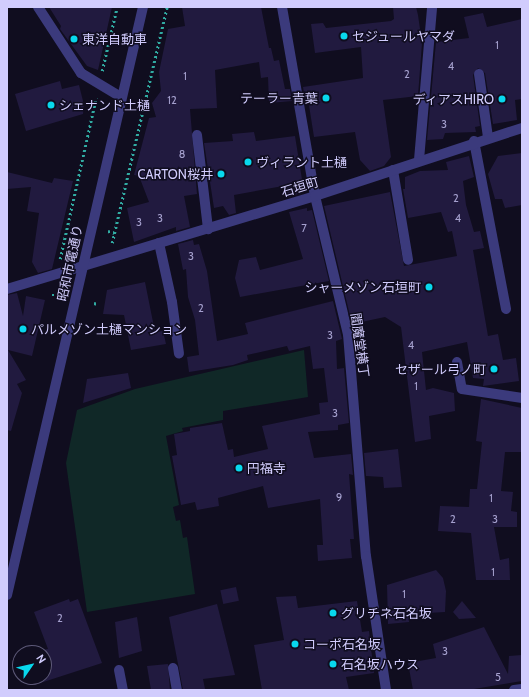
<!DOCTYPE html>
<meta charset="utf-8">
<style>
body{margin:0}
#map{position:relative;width:529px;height:697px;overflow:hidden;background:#100d1f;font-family:Cabin,"Noto Sans JP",sans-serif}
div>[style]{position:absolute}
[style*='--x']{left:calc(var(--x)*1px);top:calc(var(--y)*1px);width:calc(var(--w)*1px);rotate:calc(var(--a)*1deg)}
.green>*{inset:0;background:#102827}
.building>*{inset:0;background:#211a3f;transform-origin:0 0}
.path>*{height:2.5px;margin-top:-1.25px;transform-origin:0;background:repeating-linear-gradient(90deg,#31aca3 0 2px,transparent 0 5px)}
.minor>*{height:10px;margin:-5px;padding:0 5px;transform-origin:5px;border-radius:5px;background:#3b3a7c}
.dots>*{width:11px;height:11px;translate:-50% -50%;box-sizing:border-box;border:2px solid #100d1f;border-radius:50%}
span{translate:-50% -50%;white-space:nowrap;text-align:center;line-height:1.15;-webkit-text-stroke:3px #100d1f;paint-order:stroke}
.number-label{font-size:11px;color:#a5a0ce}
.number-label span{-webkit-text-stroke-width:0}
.poi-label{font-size:13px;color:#d1ccfd}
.left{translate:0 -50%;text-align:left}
.right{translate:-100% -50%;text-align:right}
.street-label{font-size:13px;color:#d1ccfd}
.frame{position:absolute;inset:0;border:8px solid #d1ccfd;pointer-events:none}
.north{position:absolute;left:12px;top:645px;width:40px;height:40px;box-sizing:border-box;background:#100d1f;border:1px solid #5d5978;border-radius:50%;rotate:56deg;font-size:11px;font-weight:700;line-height:16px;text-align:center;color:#d1ccfd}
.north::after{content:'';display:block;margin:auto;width:14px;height:18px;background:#08d8ed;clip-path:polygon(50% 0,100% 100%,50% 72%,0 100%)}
</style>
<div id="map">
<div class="green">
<i style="clip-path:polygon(304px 350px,308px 397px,223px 411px,223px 420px,182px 428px,183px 431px,166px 436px,179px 505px,173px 507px,176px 521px,180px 520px,183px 538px,187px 537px,195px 594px,87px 612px,66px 463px,77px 410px,135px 389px)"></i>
</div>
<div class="building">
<i style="clip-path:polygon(49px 7px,112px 7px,98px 70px,87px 66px,60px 29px,61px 26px)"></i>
<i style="clip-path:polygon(182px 7px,261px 7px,269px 48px,271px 48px,274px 61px,279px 60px,285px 89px,290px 89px,292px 101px,269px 103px,268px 77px,261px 78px,259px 62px,215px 70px,217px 108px,190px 109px,197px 194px,184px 196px,190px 227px,176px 231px,176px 227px,134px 242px,127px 208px,149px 202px,139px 176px,134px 175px,149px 118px,156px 117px,152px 103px,161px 91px,159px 72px,168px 29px,185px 26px)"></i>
<i style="clip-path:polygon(393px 7px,416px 7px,418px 15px,422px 43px,418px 96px,383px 100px,391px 157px,384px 166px,370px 171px,360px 160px,355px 132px,314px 137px,308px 99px,305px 100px,303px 87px,363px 78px,361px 47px,315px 53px,311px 24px,323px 23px,326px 28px,391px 21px,394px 19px)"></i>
<i style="clip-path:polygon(483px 13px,487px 27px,522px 19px,522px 99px,515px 100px,517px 120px,493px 124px,485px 73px,478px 68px,473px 75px,480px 126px,475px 127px,476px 132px,445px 133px,443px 139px,427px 140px,436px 42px,469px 38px,464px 17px)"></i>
<i style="clip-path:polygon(60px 81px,62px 89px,79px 85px,84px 105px,83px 114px,26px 131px,15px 94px)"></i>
<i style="clip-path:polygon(254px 132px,256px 141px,295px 136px,304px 192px,286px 198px,283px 186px,234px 195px,236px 213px,229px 215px,223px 206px,214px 208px,204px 143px,233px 141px,232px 134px)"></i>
<i style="clip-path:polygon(522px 153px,522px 205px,505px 208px,502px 199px,495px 199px,488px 174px,498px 156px)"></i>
<i style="clip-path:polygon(469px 156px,474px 177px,463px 181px,466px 205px,474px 232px,480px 231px,484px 248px,473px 250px,488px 336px,498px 334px,503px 360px,516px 358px,519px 381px,483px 386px,484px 379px,473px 378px,467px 342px,422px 352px,426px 390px,433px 388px,454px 393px,455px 411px,429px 416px,431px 439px,415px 442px,401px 327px,385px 317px,352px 324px,324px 206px,390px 192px,404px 266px,457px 256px,452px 231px,448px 232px,441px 212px,408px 218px,403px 189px,405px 189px,405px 177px,420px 171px,448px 170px,446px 162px)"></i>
<i style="clip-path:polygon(7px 172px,52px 183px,54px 178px,73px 181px,52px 269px,38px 273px,32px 262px,39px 213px,27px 211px,31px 187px,7px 189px)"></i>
<i style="clip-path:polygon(307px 208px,307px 211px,312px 210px,329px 281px,240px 297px,235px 278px,239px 260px,256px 257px,260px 270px,303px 259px,289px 212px)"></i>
<i style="clip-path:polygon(193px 240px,194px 245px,199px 244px,207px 271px,217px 341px,248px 334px,245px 323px,333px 301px,342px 339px,336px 341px,337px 369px,344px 368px,349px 423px,338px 425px,338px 430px,308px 432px,314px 458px,351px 454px,353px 475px,349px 474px,354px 539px,350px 539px,352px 558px,318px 561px,317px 545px,323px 545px,320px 499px,268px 508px,263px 486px,218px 498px,219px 506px,197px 510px,195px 502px,181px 505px,172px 456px,177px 455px,174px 434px,190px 431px,190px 428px,222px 423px,228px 450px,233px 449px,234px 457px,268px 449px,262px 426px,320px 414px,319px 403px,328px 402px,324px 368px,313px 369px,310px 346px,289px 351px,287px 346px,247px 355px,248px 360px,233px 365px,189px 372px,187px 357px,199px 355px,195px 320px,188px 297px,186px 269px,183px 270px,178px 244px)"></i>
<i style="clip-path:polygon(145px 282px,155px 332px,163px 331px,166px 344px,131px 350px,124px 315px,103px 314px,107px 290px)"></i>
<i style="clip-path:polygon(17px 293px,23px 316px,26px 296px,45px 300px,32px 356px,8px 350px,26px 380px,17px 384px,22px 393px,11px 431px,7px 430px,7px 295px)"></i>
<i style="clip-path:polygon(128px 373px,131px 388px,83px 403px,87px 379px)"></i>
<i style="clip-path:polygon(481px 399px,522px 408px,522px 452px,505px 452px,501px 491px,513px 492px,511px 511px,517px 512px,517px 527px,494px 527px,500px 560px,509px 558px,510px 580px,476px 580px,471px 533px,438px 531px,440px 506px,469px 507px,470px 489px,477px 489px,482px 442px,476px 441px)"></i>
<i style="clip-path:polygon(398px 449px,402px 487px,384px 488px,383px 477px,366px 476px,364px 453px)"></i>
<i style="clip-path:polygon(436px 570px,443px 578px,446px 591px,445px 612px,410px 614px,409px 622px,388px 624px,387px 585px)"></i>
<i style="left:236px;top:587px;width:14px;height:16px;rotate:78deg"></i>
<i style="clip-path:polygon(296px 596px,298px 608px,357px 601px,362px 632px,369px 631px,374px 673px,346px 677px,349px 690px,262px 690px,254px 645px,284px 640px,276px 597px)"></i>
<i style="clip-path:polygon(69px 599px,70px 602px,78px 599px,102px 663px,34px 685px,32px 677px,44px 677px,44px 653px,28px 652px,48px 649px,34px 612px)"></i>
<i style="clip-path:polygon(462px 601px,476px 618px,459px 619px,453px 612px)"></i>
<i style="clip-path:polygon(217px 604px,235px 675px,203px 679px,205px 689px,183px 690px,169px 617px)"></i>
<i style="clip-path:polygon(137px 617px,142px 651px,119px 658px,115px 622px)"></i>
<i style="clip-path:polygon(484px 627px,508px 674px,509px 656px,522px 655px,522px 681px,468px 690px,413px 690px,408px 663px,436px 658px,433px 644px)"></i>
<i style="clip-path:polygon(168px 664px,170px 690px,151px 690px,147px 666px)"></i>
</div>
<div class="path">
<i style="--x:102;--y:71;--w:66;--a:-76.8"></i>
<i style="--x:108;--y:231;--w:7;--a:16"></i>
<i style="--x:112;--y:243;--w:242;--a:-76.9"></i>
<i style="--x:60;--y:259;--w:165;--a:-77.4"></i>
<i style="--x:52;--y:295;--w:3;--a:0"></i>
<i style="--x:94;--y:303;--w:4;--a:14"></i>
</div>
<div class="minor">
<i style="--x:38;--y:7;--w:79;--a:56.9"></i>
<i style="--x:81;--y:73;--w:47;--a:31"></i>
<i style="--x:282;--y:7;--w:192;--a:80.1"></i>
<i style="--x:315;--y:196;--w:142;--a:76.6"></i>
<i style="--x:348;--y:334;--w:223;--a:85.4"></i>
<i style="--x:366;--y:556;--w:135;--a:81.5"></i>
<i style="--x:479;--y:74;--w:64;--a:81.9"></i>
<i style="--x:197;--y:135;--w:95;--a:83.3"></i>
<i style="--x:474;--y:141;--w:171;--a:79.2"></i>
<i style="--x:419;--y:160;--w:153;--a:-85.1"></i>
<i style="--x:393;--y:170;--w:91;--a:80.5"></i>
<i style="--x:159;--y:243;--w:60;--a:77.6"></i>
<i style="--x:172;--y:302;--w:52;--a:82.3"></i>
<i style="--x:7;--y:289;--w:322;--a:-16.8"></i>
<i style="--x:315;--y:196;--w:218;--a:-18.2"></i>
<i style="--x:457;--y:362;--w:27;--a:80"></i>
<i style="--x:462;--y:389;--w:61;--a:8.5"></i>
<i style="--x:7;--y:595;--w:604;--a:-76.98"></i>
<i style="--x:173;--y:668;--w:22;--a:80"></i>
<i style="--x:119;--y:670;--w:20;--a:79"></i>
<i style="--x:514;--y:690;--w:8;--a:-7"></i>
</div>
<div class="dots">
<i style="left:344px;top:36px;background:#08d8ed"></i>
<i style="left:74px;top:39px;background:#08d8ed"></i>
<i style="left:326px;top:98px;background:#08d8ed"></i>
<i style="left:502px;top:99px;background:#08d8ed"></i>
<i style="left:51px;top:105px;background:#08d8ed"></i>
<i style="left:248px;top:162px;background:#08d8ed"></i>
<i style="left:221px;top:174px;background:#08d8ed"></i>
<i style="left:429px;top:287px;background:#08d8ed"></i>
<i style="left:23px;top:329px;background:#08d8ed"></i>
<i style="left:494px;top:369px;background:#08d8ed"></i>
<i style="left:239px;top:468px;background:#08d8ed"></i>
<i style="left:333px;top:613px;background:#08d8ed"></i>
<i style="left:295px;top:644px;background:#08d8ed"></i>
<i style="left:333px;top:664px;background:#08d8ed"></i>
</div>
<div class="number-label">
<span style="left:497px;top:45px">1</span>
<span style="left:451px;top:66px">4</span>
<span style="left:407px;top:74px">2</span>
<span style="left:185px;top:76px">1</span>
<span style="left:172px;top:100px">12</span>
<span style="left:444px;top:124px">3</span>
<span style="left:182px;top:154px">8</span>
<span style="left:456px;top:198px">2</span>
<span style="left:160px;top:218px">3</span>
<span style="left:458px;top:218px">4</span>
<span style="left:139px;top:222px">3</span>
<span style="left:304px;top:228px">7</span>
<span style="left:191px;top:256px">3</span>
<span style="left:201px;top:308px">2</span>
<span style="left:330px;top:335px">3</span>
<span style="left:411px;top:345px">4</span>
<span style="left:416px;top:386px">1</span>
<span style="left:335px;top:413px">3</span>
<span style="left:339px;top:497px">9</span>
<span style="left:491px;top:498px">1</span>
<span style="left:453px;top:519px">2</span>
<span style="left:495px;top:519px">3</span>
<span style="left:493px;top:572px">1</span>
<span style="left:404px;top:594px">1</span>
<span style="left:60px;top:618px">2</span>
<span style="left:445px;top:651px">3</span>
<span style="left:498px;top:677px">5</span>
</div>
<div class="poi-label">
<span class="left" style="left:352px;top:36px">セジュールヤマダ</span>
<span class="left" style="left:82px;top:39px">東洋自動車</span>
<span class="right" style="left:318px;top:98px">テーラー青葉</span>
<span class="right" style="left:494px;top:99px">ディアスHIRO</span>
<span class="left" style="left:59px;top:105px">シェナンド土樋</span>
<span class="left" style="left:256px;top:162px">ヴィラント土樋</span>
<span class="right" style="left:213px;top:174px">CARTON桜井</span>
<span class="right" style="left:421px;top:287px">シャーメゾン石垣町</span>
<span class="left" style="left:31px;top:329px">パルメゾン土樋マンション</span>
<span class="right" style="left:486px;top:369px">セザール弓ノ町</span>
<span class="left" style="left:247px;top:468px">円福寺</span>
<span class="left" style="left:341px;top:613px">グリチネ石名坂</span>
<span class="left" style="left:303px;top:644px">コーポ石名坂</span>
<span class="left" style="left:341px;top:664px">石名坂ハウス</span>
</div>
<div class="street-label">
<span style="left:300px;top:187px;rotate:-17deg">石垣町</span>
<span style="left:70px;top:263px;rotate:-78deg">昭和市電通り</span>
<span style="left:360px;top:345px;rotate:82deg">閻魔堂横丁</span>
</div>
<div class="frame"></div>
<div class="north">N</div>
</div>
